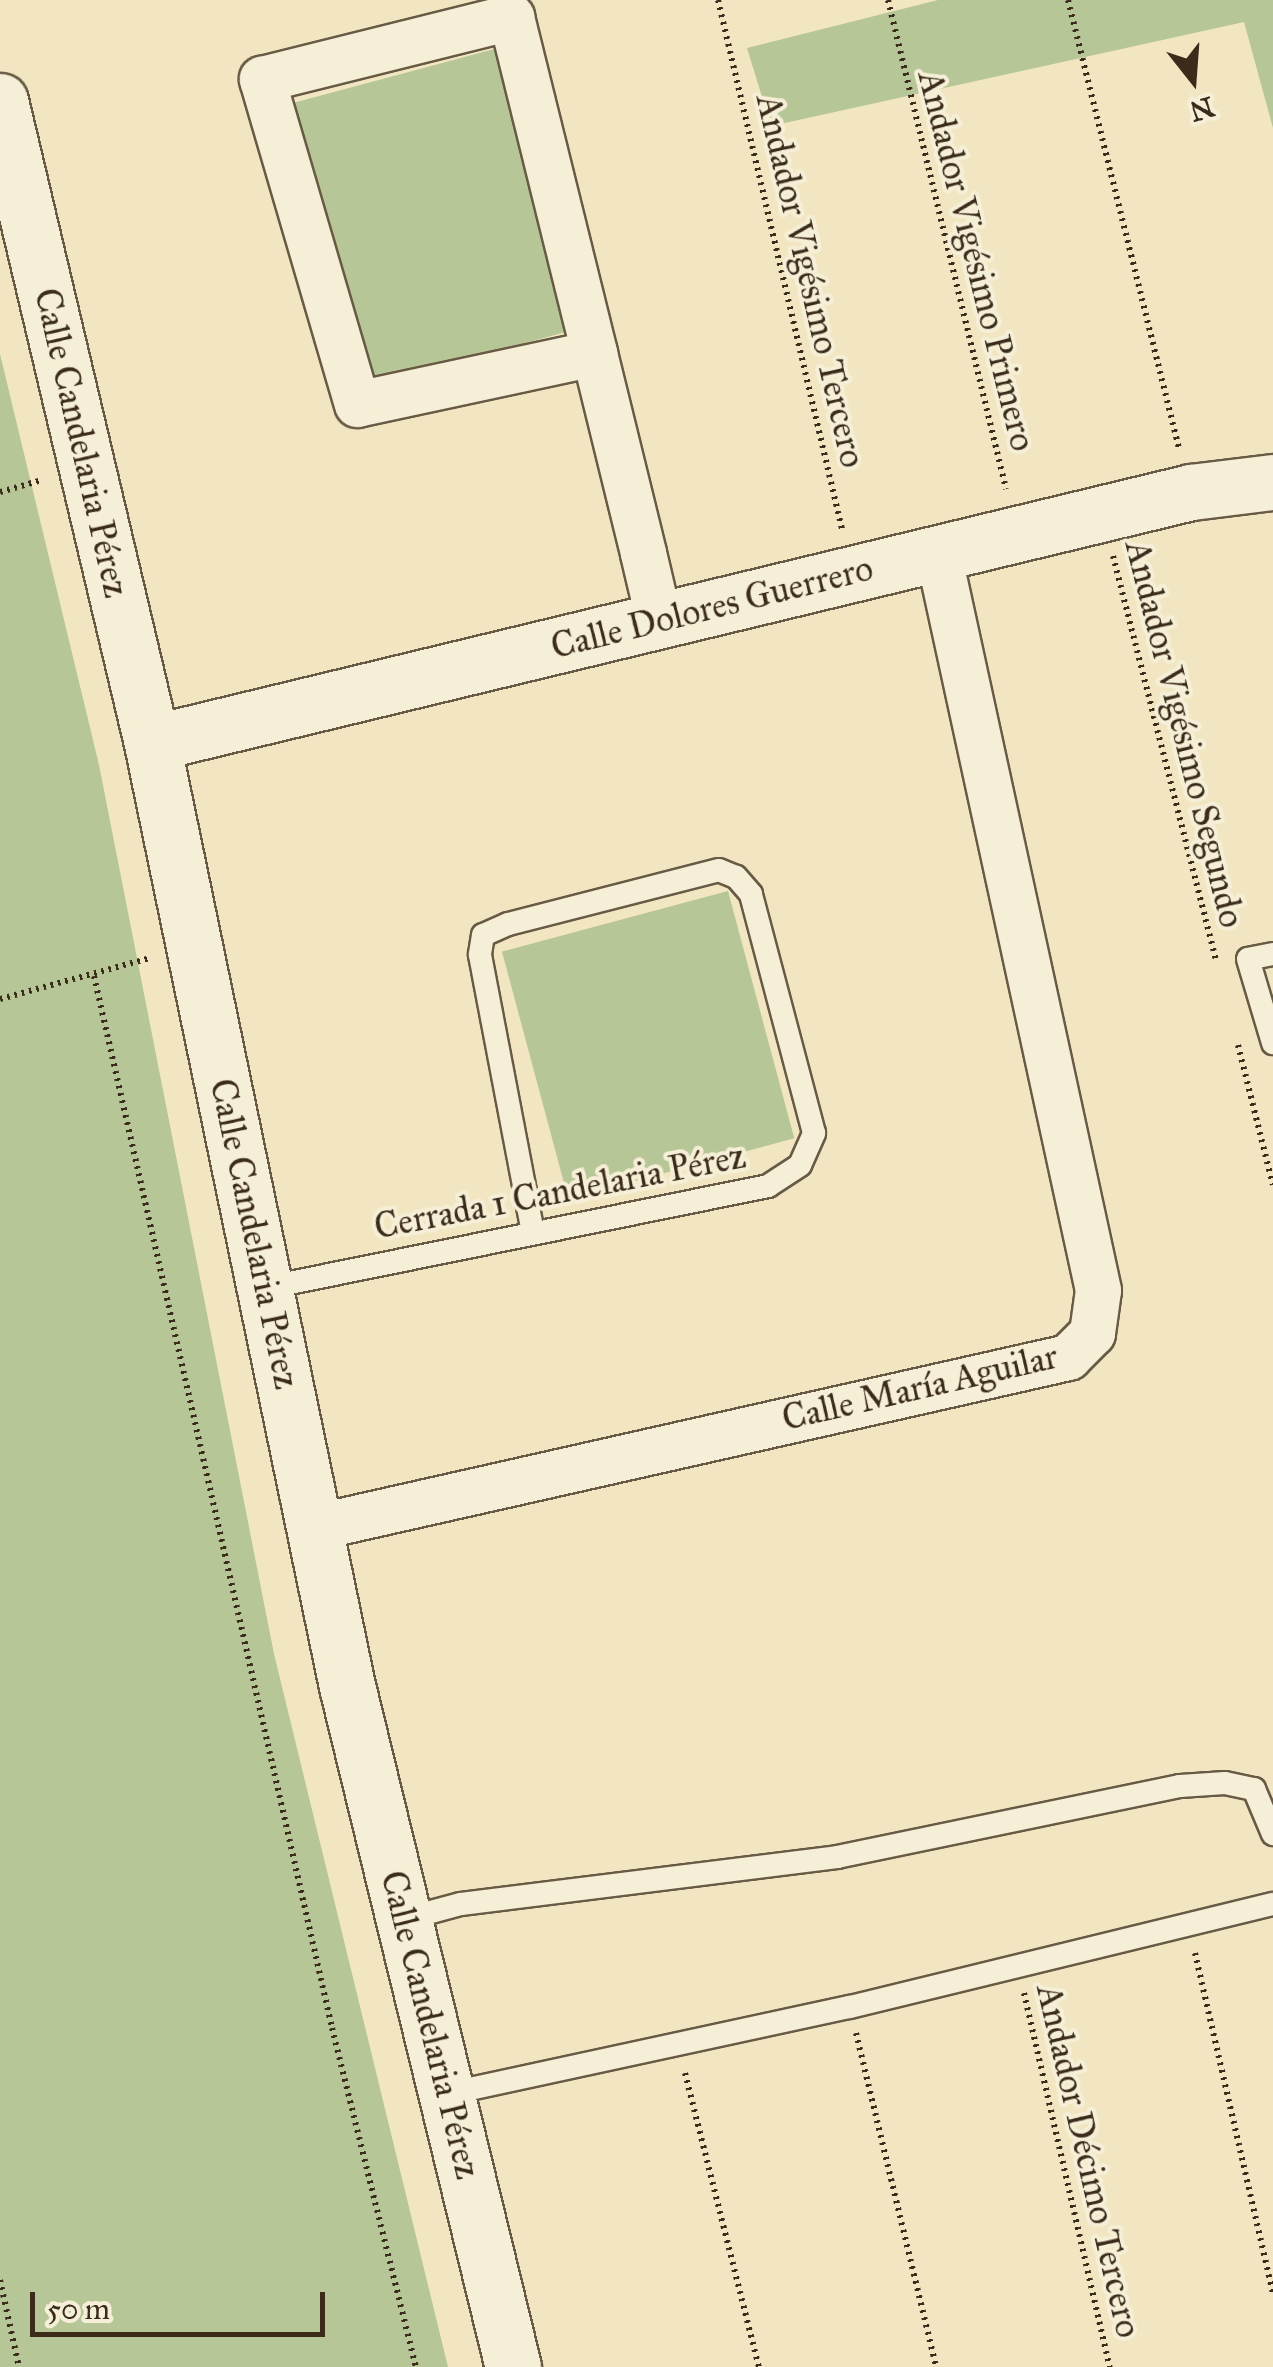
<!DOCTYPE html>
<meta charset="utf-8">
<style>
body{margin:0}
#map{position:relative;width:1273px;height:2367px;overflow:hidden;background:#f1e6c1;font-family:"IM FELL Great Primer",serif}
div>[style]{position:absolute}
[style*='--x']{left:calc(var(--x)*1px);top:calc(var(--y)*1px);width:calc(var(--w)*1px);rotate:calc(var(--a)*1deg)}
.green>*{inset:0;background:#b6c696;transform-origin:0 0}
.path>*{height:6px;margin-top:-3px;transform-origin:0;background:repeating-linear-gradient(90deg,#3a2b1a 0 2.5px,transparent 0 7.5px)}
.roads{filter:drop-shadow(2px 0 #685a44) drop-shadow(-2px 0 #685a44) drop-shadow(0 2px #685a44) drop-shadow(0 -2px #685a44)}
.lane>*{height:22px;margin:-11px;padding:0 11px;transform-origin:11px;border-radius:11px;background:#f6efd7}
.street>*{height:45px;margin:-22.5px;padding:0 22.5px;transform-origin:22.5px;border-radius:22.5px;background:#f6efd7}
.secondary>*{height:55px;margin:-27.5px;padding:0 27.5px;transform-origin:27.5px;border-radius:27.5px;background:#f6efd7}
span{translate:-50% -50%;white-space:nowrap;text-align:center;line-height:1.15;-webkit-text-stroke:8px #f6efd7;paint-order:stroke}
.street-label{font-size:35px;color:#3a2b1a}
.north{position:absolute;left:1143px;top:30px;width:100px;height:100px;-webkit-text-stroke:8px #f6efd7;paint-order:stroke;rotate:163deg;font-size:28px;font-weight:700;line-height:40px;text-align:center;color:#3a2b1a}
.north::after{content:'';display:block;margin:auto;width:35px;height:45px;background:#3a2b1a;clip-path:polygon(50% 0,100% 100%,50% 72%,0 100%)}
.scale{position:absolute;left:30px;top:2292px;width:295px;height:45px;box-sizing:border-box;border:5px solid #3a2b1a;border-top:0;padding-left:12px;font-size:30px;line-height:35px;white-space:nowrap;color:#3a2b1a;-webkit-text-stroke:8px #f6efd7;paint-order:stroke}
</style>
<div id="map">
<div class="green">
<i style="clip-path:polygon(938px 0,1273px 0,1273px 128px,1244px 22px,771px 126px,747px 48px)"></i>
<i style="left:498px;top:48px;width:292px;height:218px;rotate:75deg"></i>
<i style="clip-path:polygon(0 354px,99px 765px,274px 1654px,448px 2367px,0 2367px)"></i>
<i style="left:728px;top:891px;width:256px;height:234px;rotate:75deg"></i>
</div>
<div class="path">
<i style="--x:718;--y:0;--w:543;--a:76.81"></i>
<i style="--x:888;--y:0;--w:503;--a:76.43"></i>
<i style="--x:1068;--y:0;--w:461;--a:76.1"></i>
<i style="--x:0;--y:492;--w:44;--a:-15.9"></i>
<i style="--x:1113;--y:556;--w:417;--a:75.7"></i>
<i style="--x:94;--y:976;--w:1079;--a:77.25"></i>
<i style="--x:332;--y:2028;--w:349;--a:76.1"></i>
<i style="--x:0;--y:999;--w:156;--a:-15.3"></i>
<i style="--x:1238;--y:1045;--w:144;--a:76"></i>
<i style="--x:1195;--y:1953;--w:349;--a:77.1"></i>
<i style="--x:1024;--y:1993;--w:384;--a:77.1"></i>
<i style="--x:856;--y:2033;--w:343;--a:76.5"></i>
<i style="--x:685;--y:2073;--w:303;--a:75.9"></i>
<i style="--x:0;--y:2280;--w:89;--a:77.7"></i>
</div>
<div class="roads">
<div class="lane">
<i style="--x:1273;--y:954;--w:25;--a:169"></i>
<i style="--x:1248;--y:959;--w:88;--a:73.4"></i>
<i style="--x:265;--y:1288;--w:513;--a:-11.46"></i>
<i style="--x:768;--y:1186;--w:38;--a:-33"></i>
<i style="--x:800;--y:1165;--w:35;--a:-66"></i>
<i style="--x:814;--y:1133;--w:247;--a:-104.8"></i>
<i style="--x:751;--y:894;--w:23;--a:-131"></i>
<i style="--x:736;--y:877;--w:18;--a:-158"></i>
<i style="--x:719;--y:870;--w:218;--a:165.6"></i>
<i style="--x:508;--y:924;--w:27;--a:156"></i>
<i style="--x:483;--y:935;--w:20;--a:99"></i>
<i style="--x:480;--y:955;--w:283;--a:79.2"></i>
<i style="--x:405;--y:1919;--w:58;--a:-15"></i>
<i style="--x:461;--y:1904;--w:379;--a:-7.1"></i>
<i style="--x:837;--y:1857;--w:350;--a:-11.7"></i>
<i style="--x:1180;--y:1786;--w:45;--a:-3.8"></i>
<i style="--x:1225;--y:1783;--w:30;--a:12"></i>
<i style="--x:1254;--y:1789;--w:49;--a:67.1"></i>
<i style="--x:447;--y:2094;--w:412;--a:-12.2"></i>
<i style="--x:850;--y:2007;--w:435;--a:-13.7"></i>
</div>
<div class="street">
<i style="--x:594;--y:353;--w:242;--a:167.9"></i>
<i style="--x:357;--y:404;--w:339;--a:-106.3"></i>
<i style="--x:262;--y:79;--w:257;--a:-14"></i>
<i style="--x:511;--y:17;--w:346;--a:76.1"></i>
<i style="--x:594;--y:353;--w:206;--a:76.2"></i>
<i style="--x:643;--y:553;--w:70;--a:76.8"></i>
<i style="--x:315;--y:1527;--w:772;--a:-12.72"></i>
<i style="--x:1068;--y:1357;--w:34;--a:-45"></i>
<i style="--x:1092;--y:1333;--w:43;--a:-82.1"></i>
<i style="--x:1098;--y:1290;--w:754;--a:-102.25"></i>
</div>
<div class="secondary">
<i style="--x:0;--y:101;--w:660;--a:76.68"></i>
<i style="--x:152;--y:743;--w:963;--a:78.32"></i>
<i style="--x:347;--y:1686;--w:701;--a:76.3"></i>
<i style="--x:152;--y:743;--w:1069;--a:-13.58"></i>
<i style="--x:1191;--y:492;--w:83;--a:-7"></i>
</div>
</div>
<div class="street-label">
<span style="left:976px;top:261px;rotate:76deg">Andador Vigésimo Primero</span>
<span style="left:810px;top:281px;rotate:77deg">Andador Vigésimo Tercero</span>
<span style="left:81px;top:443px;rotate:77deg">Calle Candelaria Pérez</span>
<span style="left:712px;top:608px;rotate:-14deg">Calle Dolores Guerrero</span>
<span style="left:1184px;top:734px;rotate:76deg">Andador Vigésimo Segundo</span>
<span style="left:560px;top:1192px;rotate:-11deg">Cerrada 1 Candelaria Pérez</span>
<span style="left:254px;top:1234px;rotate:78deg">Calle Candelaria Pérez</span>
<span style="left:920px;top:1388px;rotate:-13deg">Calle María Aguilar</span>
<span style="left:430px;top:2025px;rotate:76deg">Calle Candelaria Pérez</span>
<span style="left:1088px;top:2161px;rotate:77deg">Andador Décimo Tercero</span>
</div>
<div class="north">N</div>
<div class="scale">50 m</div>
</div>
